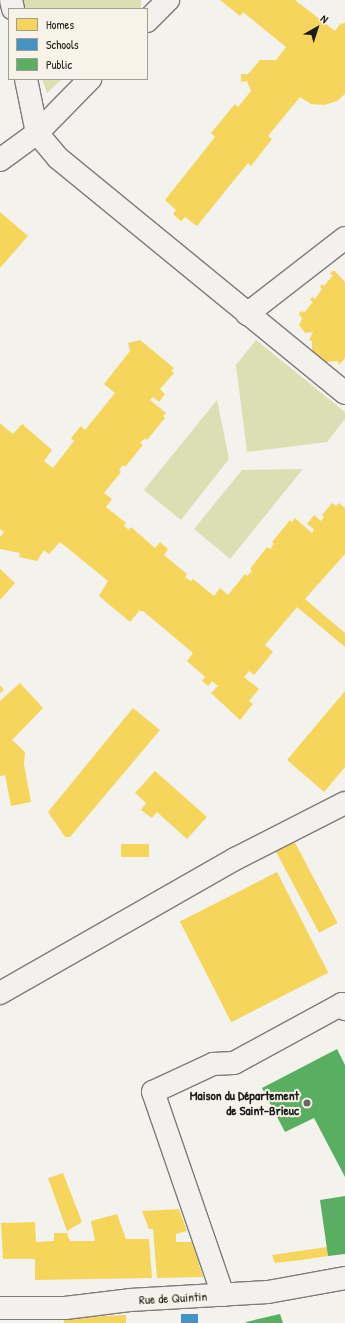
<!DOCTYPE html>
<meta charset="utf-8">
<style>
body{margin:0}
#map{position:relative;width:345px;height:1323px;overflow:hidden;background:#f4f2ec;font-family:"Patrick Hand",sans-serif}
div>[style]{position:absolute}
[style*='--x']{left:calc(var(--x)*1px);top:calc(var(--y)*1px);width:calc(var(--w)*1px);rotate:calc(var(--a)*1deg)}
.green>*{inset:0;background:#dae0b4;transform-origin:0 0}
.homes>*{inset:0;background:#f6d55c;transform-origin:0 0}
.schools>*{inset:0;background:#4393c3;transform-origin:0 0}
.public>*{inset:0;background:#5aae61}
.roads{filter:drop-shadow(1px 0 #7d7c7a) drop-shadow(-1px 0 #7d7c7a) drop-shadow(0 1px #7d7c7a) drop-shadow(0 -1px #7d7c7a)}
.minor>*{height:22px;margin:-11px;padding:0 11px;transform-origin:11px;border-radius:11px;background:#f2f1ed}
.dots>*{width:11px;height:11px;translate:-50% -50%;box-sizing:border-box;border:2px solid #f7f3e8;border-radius:50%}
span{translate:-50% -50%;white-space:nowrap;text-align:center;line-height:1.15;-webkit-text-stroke:4px #f7f3e8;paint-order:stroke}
.poi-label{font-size:13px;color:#1c1c1c;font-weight:700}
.right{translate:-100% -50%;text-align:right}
.street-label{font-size:13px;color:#1c1c1c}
.legend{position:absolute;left:8px;top:8px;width:140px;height:72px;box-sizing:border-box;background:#f7f3e8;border:1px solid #9f9d96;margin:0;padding:5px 7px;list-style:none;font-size:12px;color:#1c1c1c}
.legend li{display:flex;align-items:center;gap:8px;height:20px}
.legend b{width:20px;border:1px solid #9f9d96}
.north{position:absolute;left:297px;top:8px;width:40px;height:40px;-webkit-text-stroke:3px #f7f3e8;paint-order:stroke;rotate:39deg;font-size:11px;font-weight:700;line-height:16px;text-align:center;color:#1c1c1c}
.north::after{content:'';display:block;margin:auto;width:14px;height:18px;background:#1c1c1c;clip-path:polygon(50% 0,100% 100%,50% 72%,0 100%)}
</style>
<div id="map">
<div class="green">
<i style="left:24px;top:0;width:117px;height:9px"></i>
<i style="clip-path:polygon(42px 79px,62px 79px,47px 93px)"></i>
<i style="clip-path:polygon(256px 340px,345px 412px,345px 419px,327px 442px,247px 452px,236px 365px)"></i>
<i style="clip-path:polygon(217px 400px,229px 459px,181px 520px,144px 490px)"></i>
<i style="clip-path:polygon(303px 469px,230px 559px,194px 529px,242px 470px)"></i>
</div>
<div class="homes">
<i style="clip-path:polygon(220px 0,295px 0,335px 31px,340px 24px,345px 23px,345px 94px,337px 101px,324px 105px,311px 104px,300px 97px,268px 136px,272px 139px,251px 166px,248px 163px,197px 226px,185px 217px,181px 221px,173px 214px,176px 210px,165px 200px,215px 137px,211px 133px,235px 104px,238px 107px,251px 91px,247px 81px,241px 82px,241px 74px,248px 74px,260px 60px,276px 60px,286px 47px,243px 12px,240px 16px)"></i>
<i style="clip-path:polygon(0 212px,28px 236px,0 268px)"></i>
<i style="clip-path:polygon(332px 271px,335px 271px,345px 282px,345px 358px,339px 365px,338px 361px,326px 362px,325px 364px,315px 353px,312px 355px,312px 341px,309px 340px,313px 332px,305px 333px,299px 325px,302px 319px,299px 313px,302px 311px,304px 313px,313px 302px,310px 300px,312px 297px,315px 299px,322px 289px,320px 287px,322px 284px,324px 286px,333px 275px,330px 274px)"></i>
<i style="clip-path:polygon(140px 340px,174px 368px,171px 371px,174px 373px,160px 389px,165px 394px,159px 402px,153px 397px,150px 400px,166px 413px,163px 416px,165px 418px,147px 440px,145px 438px,140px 443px,143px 445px,125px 467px,123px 465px,119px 470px,121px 472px,104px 493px,112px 499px,106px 507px,126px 523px,124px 526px,129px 530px,131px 527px,155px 548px,160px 542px,168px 549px,164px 555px,187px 574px,185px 577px,191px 581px,193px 579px,214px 596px,220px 588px,228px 595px,245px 574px,247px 576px,252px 571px,250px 569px,267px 547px,270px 549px,274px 544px,272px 542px,290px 520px,292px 522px,295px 518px,312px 533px,314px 529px,307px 524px,314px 515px,321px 521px,324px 517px,322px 515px,332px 503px,336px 506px,339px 503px,345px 508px,345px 554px,305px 599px,345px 633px,345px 647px,297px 607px,265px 645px,273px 652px,254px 675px,249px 671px,244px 677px,259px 689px,249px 701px,253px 704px,240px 720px,211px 693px,218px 686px,212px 681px,208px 686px,202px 681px,205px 677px,187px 661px,193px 653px,143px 611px,139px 611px,130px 622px,99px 596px,108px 581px,60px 542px,49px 554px,44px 550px,37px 561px,19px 557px,20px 553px,0 549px,0 537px,4px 532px,0 529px,0 423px,13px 434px,22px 424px,52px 450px,44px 461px,53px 468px,74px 441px,71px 438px,81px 426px,85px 430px,115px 393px,104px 384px,130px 351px,128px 343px)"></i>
<i style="clip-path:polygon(0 569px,15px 583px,0 600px)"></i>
<i style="clip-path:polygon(20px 683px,43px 708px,12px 740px,25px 752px,24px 764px,31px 802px,11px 806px,5px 775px,0 776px,0 701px)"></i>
<i style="clip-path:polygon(0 685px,4px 690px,0 693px)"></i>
<i style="clip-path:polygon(345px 691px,345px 767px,324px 792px,287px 760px)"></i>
<i style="clip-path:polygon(133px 708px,160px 730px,70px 837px,65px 837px,48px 812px)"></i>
<i style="clip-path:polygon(155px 771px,207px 817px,187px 839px,157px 812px,152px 818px,141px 810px,146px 803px,135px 793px)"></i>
<i style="left:293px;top:839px;width:95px;height:21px;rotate:62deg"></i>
<i style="left:121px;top:844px;width:28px;height:13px"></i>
<i style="left:277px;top:872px;width:113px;height:109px;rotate:63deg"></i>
<i style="clip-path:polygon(63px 1173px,82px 1222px,67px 1231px,48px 1178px)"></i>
<i style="clip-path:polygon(179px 1209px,187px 1231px,176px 1234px,176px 1242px,192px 1242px,203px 1277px,157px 1278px,153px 1229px,149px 1229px,142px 1211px)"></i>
<i style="clip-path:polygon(117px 1214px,126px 1239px,149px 1239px,152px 1278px,35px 1280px,35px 1259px,3px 1259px,1px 1223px,35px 1222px,36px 1242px,54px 1241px,54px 1233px,67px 1233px,70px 1241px,95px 1241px,91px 1221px)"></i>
<i style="clip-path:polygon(327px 1247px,328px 1256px,301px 1260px,275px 1263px,272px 1255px)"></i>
<i style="clip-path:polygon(126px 1315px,126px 1323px,64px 1323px,63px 1318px)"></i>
</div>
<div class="schools">
<i style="left:181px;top:1314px;width:17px;height:9px"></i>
</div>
<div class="public">
<i style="clip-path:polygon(337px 1049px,345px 1065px,345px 1177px,314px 1118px,285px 1132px,262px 1088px)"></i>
<i style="clip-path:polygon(345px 1196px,345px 1254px,328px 1256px,320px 1200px)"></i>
<i style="clip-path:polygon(280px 1314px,283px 1323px,246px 1323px,246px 1322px)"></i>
</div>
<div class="roads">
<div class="minor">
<i style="--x:11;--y:0;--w:9;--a:77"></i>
<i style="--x:147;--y:21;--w:30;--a:-45"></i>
<i style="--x:26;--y:79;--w:55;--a:78.5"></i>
<i style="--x:37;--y:133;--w:33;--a:50"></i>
<i style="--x:58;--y:158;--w:371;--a:39.3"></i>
<i style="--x:0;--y:160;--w:46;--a:-36.1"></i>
<i style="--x:37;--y:133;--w:76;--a:-45.5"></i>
<i style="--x:247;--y:314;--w:124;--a:-37.8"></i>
<i style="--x:0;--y:993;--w:271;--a:-29.7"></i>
<i style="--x:235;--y:859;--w:123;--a:-27"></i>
<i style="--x:223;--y:1295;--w:215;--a:-109"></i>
<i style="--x:153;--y:1092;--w:66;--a:-25"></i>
<i style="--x:213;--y:1064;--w:21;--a:-3"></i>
<i style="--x:234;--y:1063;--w:123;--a:-28.6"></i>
<i style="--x:342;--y:1004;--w:6;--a:59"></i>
<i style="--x:0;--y:1308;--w:65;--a:0"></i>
<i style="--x:65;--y:1308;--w:65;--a:-7"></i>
<i style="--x:130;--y:1300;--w:138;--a:-3.3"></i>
<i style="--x:268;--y:1292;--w:78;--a:-10.3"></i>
</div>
</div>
<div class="dots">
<i style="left:307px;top:1103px;background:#686765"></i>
</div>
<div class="poi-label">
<span class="right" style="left:299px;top:1103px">Maison du Département<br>de Saint-Brieuc</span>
</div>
<div class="street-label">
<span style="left:173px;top:1298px;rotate:-3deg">Rue de Quintin</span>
</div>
<ul class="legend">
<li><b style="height:11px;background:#f6d55c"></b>Homes</li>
<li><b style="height:11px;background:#4393c3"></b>Schools</li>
<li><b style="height:11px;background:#5aae61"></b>Public</li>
</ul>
<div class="north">N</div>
</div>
